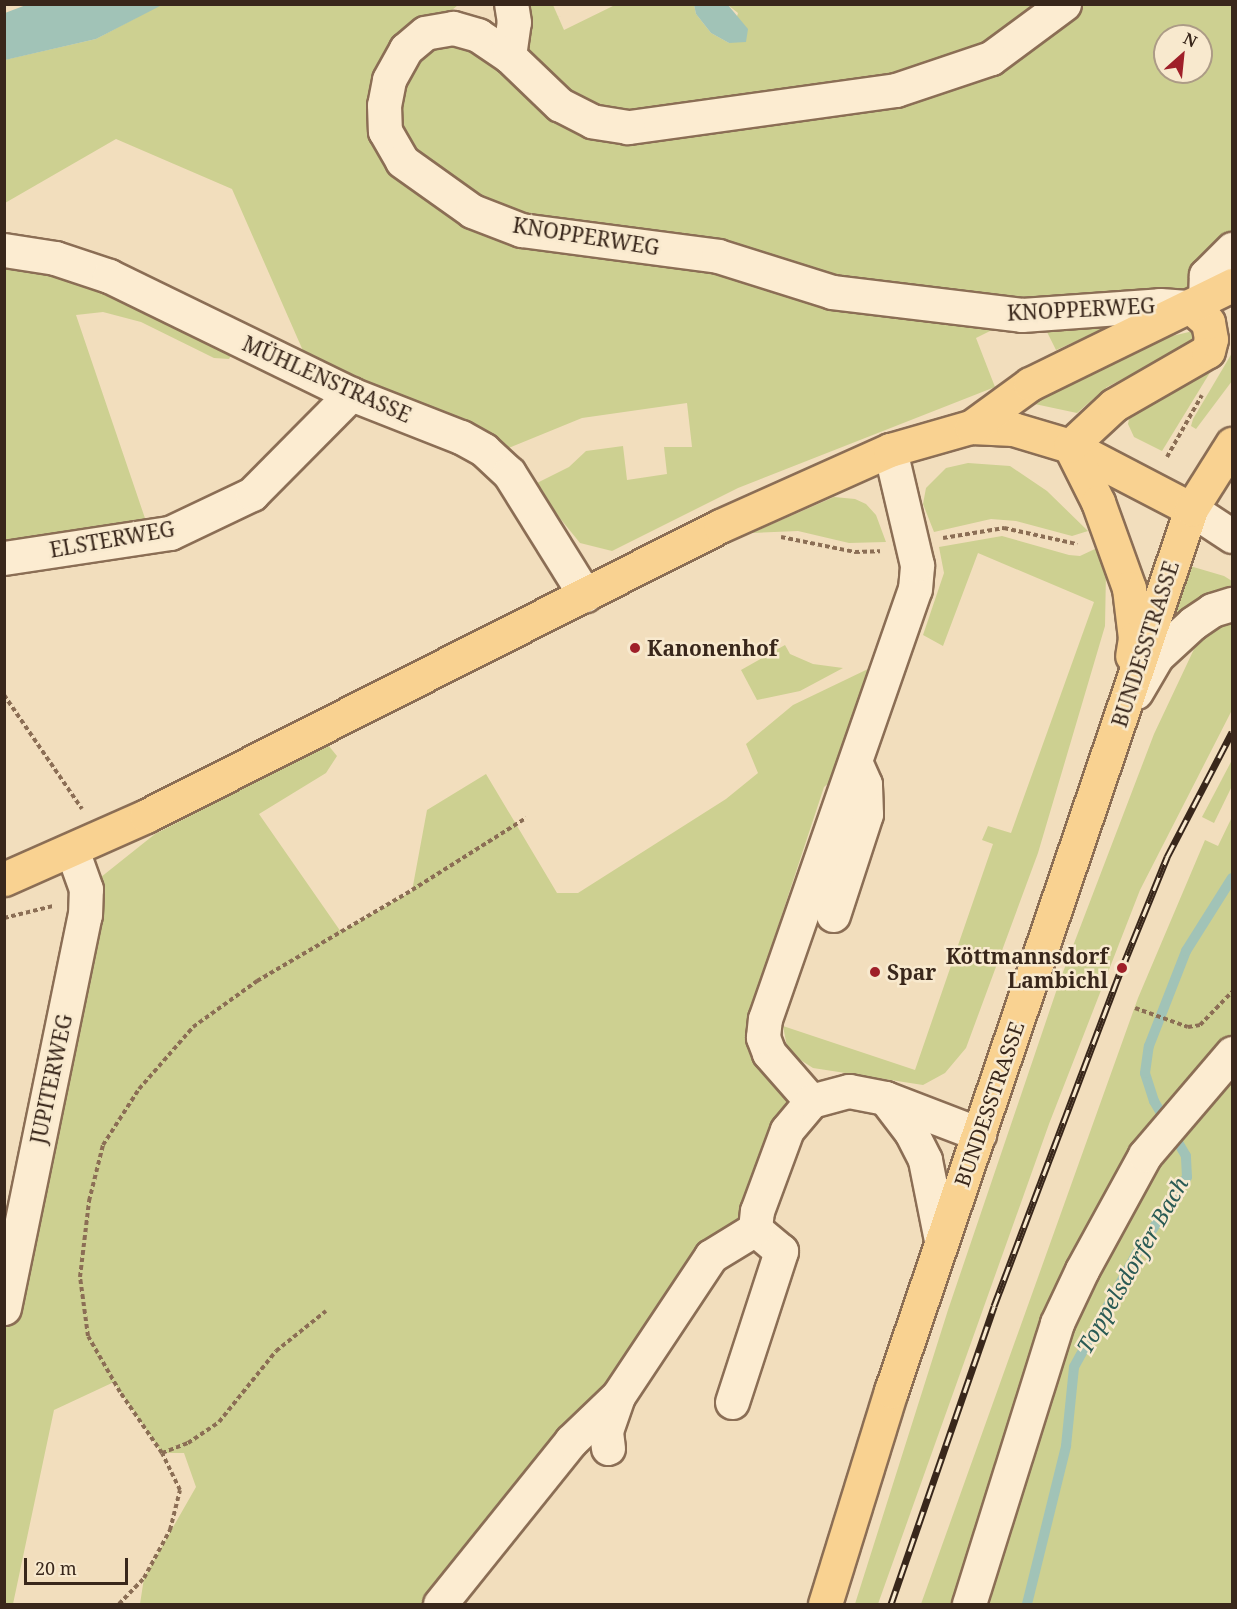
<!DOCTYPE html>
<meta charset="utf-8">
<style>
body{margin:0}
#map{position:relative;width:1237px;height:1609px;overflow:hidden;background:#f2debd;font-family:"Noto Serif",serif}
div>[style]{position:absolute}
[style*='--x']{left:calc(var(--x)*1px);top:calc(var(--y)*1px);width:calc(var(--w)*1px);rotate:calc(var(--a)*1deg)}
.green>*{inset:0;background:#cdd091}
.water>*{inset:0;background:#a1c3b7}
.stream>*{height:10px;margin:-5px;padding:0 5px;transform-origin:5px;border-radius:5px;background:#a1c3b7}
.path>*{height:4px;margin-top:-2px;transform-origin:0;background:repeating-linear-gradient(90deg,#8b6e55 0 4.5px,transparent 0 7.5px)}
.roads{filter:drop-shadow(2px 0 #8b6e55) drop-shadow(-2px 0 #8b6e55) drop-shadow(0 2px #8b6e55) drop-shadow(0 -2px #8b6e55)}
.minor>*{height:33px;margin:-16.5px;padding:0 16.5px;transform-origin:16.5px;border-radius:16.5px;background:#fcecd1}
.major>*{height:33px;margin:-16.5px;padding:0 16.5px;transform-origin:16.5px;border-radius:16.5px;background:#f9d291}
.rail>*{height:7px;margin-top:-3.5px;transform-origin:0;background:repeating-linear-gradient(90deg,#f8e9ce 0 14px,#39271b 0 28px);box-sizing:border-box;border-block:2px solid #39271b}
.dots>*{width:16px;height:16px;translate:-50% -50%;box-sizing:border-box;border:3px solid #f8e9ce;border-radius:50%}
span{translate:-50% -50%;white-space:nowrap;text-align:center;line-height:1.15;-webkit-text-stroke:5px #f8e9ce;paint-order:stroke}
.street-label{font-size:21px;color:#39271b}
.poi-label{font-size:21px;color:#39271b;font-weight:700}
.left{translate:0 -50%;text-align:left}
.right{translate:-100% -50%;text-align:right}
.water-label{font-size:22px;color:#295a54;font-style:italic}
.frame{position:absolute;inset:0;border:6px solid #39271b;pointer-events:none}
.north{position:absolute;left:1153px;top:24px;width:60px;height:60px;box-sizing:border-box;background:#f8e9ce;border:2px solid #ac9b86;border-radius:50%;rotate:27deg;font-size:16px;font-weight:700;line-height:24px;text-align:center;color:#39271b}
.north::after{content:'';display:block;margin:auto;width:21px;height:27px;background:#9f2029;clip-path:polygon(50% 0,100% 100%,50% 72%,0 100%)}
.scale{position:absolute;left:24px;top:1558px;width:104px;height:27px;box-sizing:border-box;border:3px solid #39271b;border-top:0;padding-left:8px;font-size:18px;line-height:21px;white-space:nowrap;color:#39271b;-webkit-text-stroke:4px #f8e9ce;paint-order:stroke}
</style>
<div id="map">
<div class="green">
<i style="clip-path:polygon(evenodd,162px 4px,458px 5px,426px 32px,509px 56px,511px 5px,553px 5px,564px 30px,615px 5px,694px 5px,696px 14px,711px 33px,729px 43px,738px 13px,728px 5px,1232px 5px,1232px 249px,1206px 275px,1160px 305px,1056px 350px,1038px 314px,1022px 315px,976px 338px,995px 387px,738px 488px,612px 551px,580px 543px,533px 485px,569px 467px,586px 451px,623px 446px,627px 480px,667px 474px,664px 447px,692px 447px,687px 403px,582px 418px,504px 450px,306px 372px,304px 353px,232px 189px,116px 139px,5px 203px,4px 60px,96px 39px,162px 4px,1165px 36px,1201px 36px,1201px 72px,1165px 72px,1165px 36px)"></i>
<i style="clip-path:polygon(4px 225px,10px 250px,240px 340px,229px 359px,214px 358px,141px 322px,103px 312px,76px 315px,151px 536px,5px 558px)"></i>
<i style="clip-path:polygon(1189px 332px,1194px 332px,1192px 343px,1107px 387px,1077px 413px,1030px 403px,1155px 340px)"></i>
<i style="clip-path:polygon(1232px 353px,1232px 381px,1196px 429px,1191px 426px,1193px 419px)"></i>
<i style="clip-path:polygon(1214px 366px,1162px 451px,1134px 437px,1128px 424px,1130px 414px)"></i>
<i style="clip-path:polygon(968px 463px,1010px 466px,1047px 491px,1088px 531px,1072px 536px,1016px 521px,991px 519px,934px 532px,923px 504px,926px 488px,946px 468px)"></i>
<i style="clip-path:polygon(834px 497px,855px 499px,866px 504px,876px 515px,886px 542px,849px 543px,798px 531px,752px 533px)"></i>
<i style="clip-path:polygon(1002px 536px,1069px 555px,1080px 556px,1097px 548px,1106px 572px,1105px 626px,1038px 853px,966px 1048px,945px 1073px,923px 1085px,813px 1068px,788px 1052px,783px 1026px,915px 1070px,993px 844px,982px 840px,988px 826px,1011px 833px,1094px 602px,978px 553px,943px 646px,923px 635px,944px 573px,939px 547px)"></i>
<i style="clip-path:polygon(1190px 566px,1224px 576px,1232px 581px,1232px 587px,1203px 597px,1180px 614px,1173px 608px)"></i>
<i style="clip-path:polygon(1232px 622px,1232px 710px,1140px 890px,1049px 1124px,878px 1604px,855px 1604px,948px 1310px,1060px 980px,1154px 734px,1195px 647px,1209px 633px)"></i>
<i style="clip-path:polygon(785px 645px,790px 654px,813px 664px,843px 668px,800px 691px,757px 700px,741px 670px)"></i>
<i style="clip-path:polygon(893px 657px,855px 762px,824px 787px,751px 1008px,763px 1037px,811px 1101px,757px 1211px,440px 1604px,140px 1604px,144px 1578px,196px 1487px,184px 1453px,162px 1453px,114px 1382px,54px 1410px,13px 1604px,5px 1604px,5px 1308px,86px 889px,155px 834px,328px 745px,337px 756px,326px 773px,259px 814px,341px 932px,412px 891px,427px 810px,486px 774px,557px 893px,578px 893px,726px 799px,758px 773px,746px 744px,793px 705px)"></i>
<i style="clip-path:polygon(1232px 760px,1232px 786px,1214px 823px,1202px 817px)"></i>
<i style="clip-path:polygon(1232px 817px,1232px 1604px,921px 1604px,1138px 998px,1205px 840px,1218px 846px)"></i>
</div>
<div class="water">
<i style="clip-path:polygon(26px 5px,26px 4px,162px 5px,96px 39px,5px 60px,5px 13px)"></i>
<i style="clip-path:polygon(694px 5px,728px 5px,748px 29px,746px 42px,729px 43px,711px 33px,696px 14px)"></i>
</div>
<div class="stream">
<i style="--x:1027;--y:1604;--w:163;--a:-76.1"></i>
<i style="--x:1066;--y:1446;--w:79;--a:-84.2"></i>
<i style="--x:1074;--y:1367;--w:130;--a:-61.1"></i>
<i style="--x:1137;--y:1253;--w:91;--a:-56.7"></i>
<i style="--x:1187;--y:1177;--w:21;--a:-93"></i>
<i style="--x:1186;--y:1156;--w:64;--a:-120.2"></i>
<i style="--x:1154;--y:1101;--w:29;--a:-108"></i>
<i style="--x:1145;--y:1073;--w:27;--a:-82"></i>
<i style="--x:1149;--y:1046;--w:102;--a:-68.7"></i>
<i style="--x:1186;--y:951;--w:86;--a:-57.8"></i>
</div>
<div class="path">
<i style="--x:1167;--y:457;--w:71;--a:-60.6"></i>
<i style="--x:781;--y:537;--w:76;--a:11.5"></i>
<i style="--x:855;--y:552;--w:25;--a:-2"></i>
<i style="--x:943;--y:538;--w:62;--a:-9.3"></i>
<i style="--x:1004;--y:528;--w:75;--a:12.4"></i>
<i style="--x:4;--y:695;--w:138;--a:55.6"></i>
<i style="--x:4;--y:918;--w:50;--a:-13.8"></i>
<i style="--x:1135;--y:1008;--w:56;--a:19.7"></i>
<i style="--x:1188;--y:1027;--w:12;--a:-9"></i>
<i style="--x:1200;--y:1025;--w:46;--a:-45.9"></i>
<i style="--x:162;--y:1453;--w:28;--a:-21"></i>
<i style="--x:188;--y:1443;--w:37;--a:-34"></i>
<i style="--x:219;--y:1422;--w:91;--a:-51.2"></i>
<i style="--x:276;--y:1351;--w:64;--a:-38.7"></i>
<i style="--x:119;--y:1604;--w:36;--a:-46"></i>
<i style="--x:144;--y:1578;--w:55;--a:-61.6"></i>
<i style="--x:170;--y:1530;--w:41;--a:-76"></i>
<i style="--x:180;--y:1490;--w:41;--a:-115.9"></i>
<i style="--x:162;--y:1453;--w:74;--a:-124.5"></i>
<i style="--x:120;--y:1392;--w:64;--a:-119.7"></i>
<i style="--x:88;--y:1336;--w:60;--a:-97.7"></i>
<i style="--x:80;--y:1277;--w:77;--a:-83.2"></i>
<i style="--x:89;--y:1201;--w:58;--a:-76"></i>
<i style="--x:103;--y:1145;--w:67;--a:-57.3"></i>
<i style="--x:139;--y:1089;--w:82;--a:-48.9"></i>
<i style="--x:193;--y:1027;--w:79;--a:-35.7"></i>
<i style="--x:257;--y:981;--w:180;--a:-30.4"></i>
<i style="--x:412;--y:890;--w:135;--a:-32.3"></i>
</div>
<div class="roads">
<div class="minor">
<i style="--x:1064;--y:4;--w:91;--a:143.5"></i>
<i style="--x:991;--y:58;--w:100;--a:161.4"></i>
<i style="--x:896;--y:90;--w:271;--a:172.1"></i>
<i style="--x:628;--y:127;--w:36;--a:-171"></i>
<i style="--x:592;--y:121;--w:36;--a:-153"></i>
<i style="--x:560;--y:105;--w:71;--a:-136.1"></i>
<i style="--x:509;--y:56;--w:37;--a:-146"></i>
<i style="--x:478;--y:35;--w:26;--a:-164"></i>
<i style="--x:453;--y:28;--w:28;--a:170"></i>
<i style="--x:425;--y:33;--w:25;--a:140"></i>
<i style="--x:406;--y:49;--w:35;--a:119"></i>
<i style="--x:389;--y:80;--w:25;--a:101"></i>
<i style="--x:384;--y:105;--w:26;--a:88"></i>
<i style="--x:385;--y:131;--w:34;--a:60"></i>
<i style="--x:402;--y:161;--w:86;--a:35.5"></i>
<i style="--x:472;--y:211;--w:53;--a:21.2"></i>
<i style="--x:521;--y:230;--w:199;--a:7.5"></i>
<i style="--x:718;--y:256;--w:120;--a:17.5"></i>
<i style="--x:832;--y:292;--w:191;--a:6.9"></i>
<i style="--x:1022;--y:315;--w:138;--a:-4.1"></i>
<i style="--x:1160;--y:305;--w:31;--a:4"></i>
<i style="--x:509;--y:56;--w:34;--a:-82"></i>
<i style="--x:514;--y:22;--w:18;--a:-99"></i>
<i style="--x:4;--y:250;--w:52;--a:8.9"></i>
<i style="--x:55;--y:258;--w:57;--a:18.4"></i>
<i style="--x:109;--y:276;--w:269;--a:26"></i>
<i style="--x:351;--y:394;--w:118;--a:21.4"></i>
<i style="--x:461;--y:437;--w:26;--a:29"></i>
<i style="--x:484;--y:450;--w:34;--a:43"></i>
<i style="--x:509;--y:473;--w:144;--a:58.1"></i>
<i style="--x:1205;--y:300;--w:25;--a:-88"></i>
<i style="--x:1206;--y:275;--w:37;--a:-45"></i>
<i style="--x:1191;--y:509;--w:49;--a:33.4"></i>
<i style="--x:4;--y:558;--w:168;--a:-8.6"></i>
<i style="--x:170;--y:533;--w:91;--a:-25.4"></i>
<i style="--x:252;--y:494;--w:141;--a:-45.3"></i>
<i style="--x:1136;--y:692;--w:42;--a:-59.7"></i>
<i style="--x:1157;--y:656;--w:49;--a:-42.5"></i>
<i style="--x:1193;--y:623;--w:23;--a:-34"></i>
<i style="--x:1212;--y:610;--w:21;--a:-17"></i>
<i style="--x:833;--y:915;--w:106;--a:-71.9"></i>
<i style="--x:866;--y:814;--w:30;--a:-92"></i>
<i style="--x:865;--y:784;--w:24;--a:-114"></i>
<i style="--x:885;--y:1098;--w:43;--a:52.6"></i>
<i style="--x:911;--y:1132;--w:31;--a:63"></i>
<i style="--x:925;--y:1160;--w:82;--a:78.7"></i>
<i style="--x:811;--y:1101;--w:64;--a:-131.2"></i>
<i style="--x:769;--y:1053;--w:17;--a:-111"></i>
<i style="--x:763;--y:1037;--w:18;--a:-84"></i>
<i style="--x:765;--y:1019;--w:455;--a:-70.8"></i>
<i style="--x:915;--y:589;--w:24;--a:-85"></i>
<i style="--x:917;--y:565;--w:118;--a:-103.2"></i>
<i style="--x:4;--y:1308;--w:401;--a:-78.4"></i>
<i style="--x:85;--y:915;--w:26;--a:-88"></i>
<i style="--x:86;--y:889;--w:41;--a:-109.7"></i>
<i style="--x:732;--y:1402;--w:159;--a:-72"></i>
<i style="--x:781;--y:1251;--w:34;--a:-140"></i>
<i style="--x:608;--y:1448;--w:17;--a:-97"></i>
<i style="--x:606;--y:1431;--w:37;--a:-71"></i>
<i style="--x:440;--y:1604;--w:209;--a:-51.2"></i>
<i style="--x:571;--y:1441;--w:65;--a:-43.8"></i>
<i style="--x:618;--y:1396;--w:168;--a:-56.4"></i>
<i style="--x:711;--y:1256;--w:52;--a:-31.5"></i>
<i style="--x:755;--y:1229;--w:18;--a:-84"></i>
<i style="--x:757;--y:1211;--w:86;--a:-69.7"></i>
<i style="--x:787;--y:1130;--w:38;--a:-50"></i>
<i style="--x:811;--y:1101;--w:39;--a:-15"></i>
<i style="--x:849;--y:1091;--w:37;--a:11"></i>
<i style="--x:885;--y:1098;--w:101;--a:21"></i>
<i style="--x:969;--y:1604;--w:294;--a:-72.6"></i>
<i style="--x:1057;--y:1323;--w:59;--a:-64.7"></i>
<i style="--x:1082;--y:1270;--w:131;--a:-61.3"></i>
<i style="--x:1145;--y:1155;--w:134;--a:-49.5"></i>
</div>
<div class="major">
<i style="--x:971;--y:427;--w:42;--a:2.7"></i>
<i style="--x:1013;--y:429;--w:59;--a:16.6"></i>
<i style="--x:1070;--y:446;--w:136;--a:27.5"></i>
<i style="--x:1070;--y:446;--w:63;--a:63.4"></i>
<i style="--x:1098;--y:502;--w:91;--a:70.2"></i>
<i style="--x:1129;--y:588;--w:50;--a:83.2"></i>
<i style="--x:1135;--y:638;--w:18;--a:99"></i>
<i style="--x:1070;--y:446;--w:60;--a:-43"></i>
<i style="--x:1114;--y:405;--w:108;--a:-29.9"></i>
<i style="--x:1208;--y:351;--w:12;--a:-76"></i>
<i style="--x:1211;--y:339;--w:17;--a:-100"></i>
<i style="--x:1208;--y:322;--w:23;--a:-139"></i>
<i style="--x:4;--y:879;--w:155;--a:-23.9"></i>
<i style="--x:146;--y:816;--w:643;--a:-26.8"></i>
<i style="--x:720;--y:526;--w:186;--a:-24.1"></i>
<i style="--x:890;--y:450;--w:84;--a:-15.9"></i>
<i style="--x:971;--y:427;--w:73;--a:-36.1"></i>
<i style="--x:1030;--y:384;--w:225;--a:-26.1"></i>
<i style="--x:825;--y:1604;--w:223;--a:-72.8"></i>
<i style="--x:891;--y:1391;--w:932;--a:-71.21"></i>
<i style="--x:1191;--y:509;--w:77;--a:-57.8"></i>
</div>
</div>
<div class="rail">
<i style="--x:891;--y:1604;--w:315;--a:-70.9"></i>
<i style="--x:994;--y:1306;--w:361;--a:-69.3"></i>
<i style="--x:1122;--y:968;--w:120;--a:-67.9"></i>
<i style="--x:1167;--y:857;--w:141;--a:-62.5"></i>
</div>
<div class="dots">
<i style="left:635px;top:648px;background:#9f2029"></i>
<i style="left:1122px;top:968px;background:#9f2029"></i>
<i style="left:875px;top:972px;background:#9f2029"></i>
</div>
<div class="street-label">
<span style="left:586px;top:236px;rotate:9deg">KNOPPERWEG</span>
<span style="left:1081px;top:309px;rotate:-3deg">KNOPPERWEG</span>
<span style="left:327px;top:379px;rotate:24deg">MÜHLENSTRASSE</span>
<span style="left:112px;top:539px;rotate:-10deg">ELSTERWEG</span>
<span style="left:1145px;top:644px;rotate:-72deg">BUNDESSTRASSE</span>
<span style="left:51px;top:1079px;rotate:-78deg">JUPITERWEG</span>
<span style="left:989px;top:1104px;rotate:-71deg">BUNDESSTRASSE</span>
</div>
<div class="poi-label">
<span class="left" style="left:647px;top:648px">Kanonenhof</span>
<span class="right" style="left:1108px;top:968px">Köttmannsdorf<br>Lambichl</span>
<span class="left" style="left:887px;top:972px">Spar</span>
</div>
<div class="water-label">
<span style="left:1132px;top:1265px;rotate:-60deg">Toppelsdorfer Bach</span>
</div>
<div class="frame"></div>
<div class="north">N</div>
<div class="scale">20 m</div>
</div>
